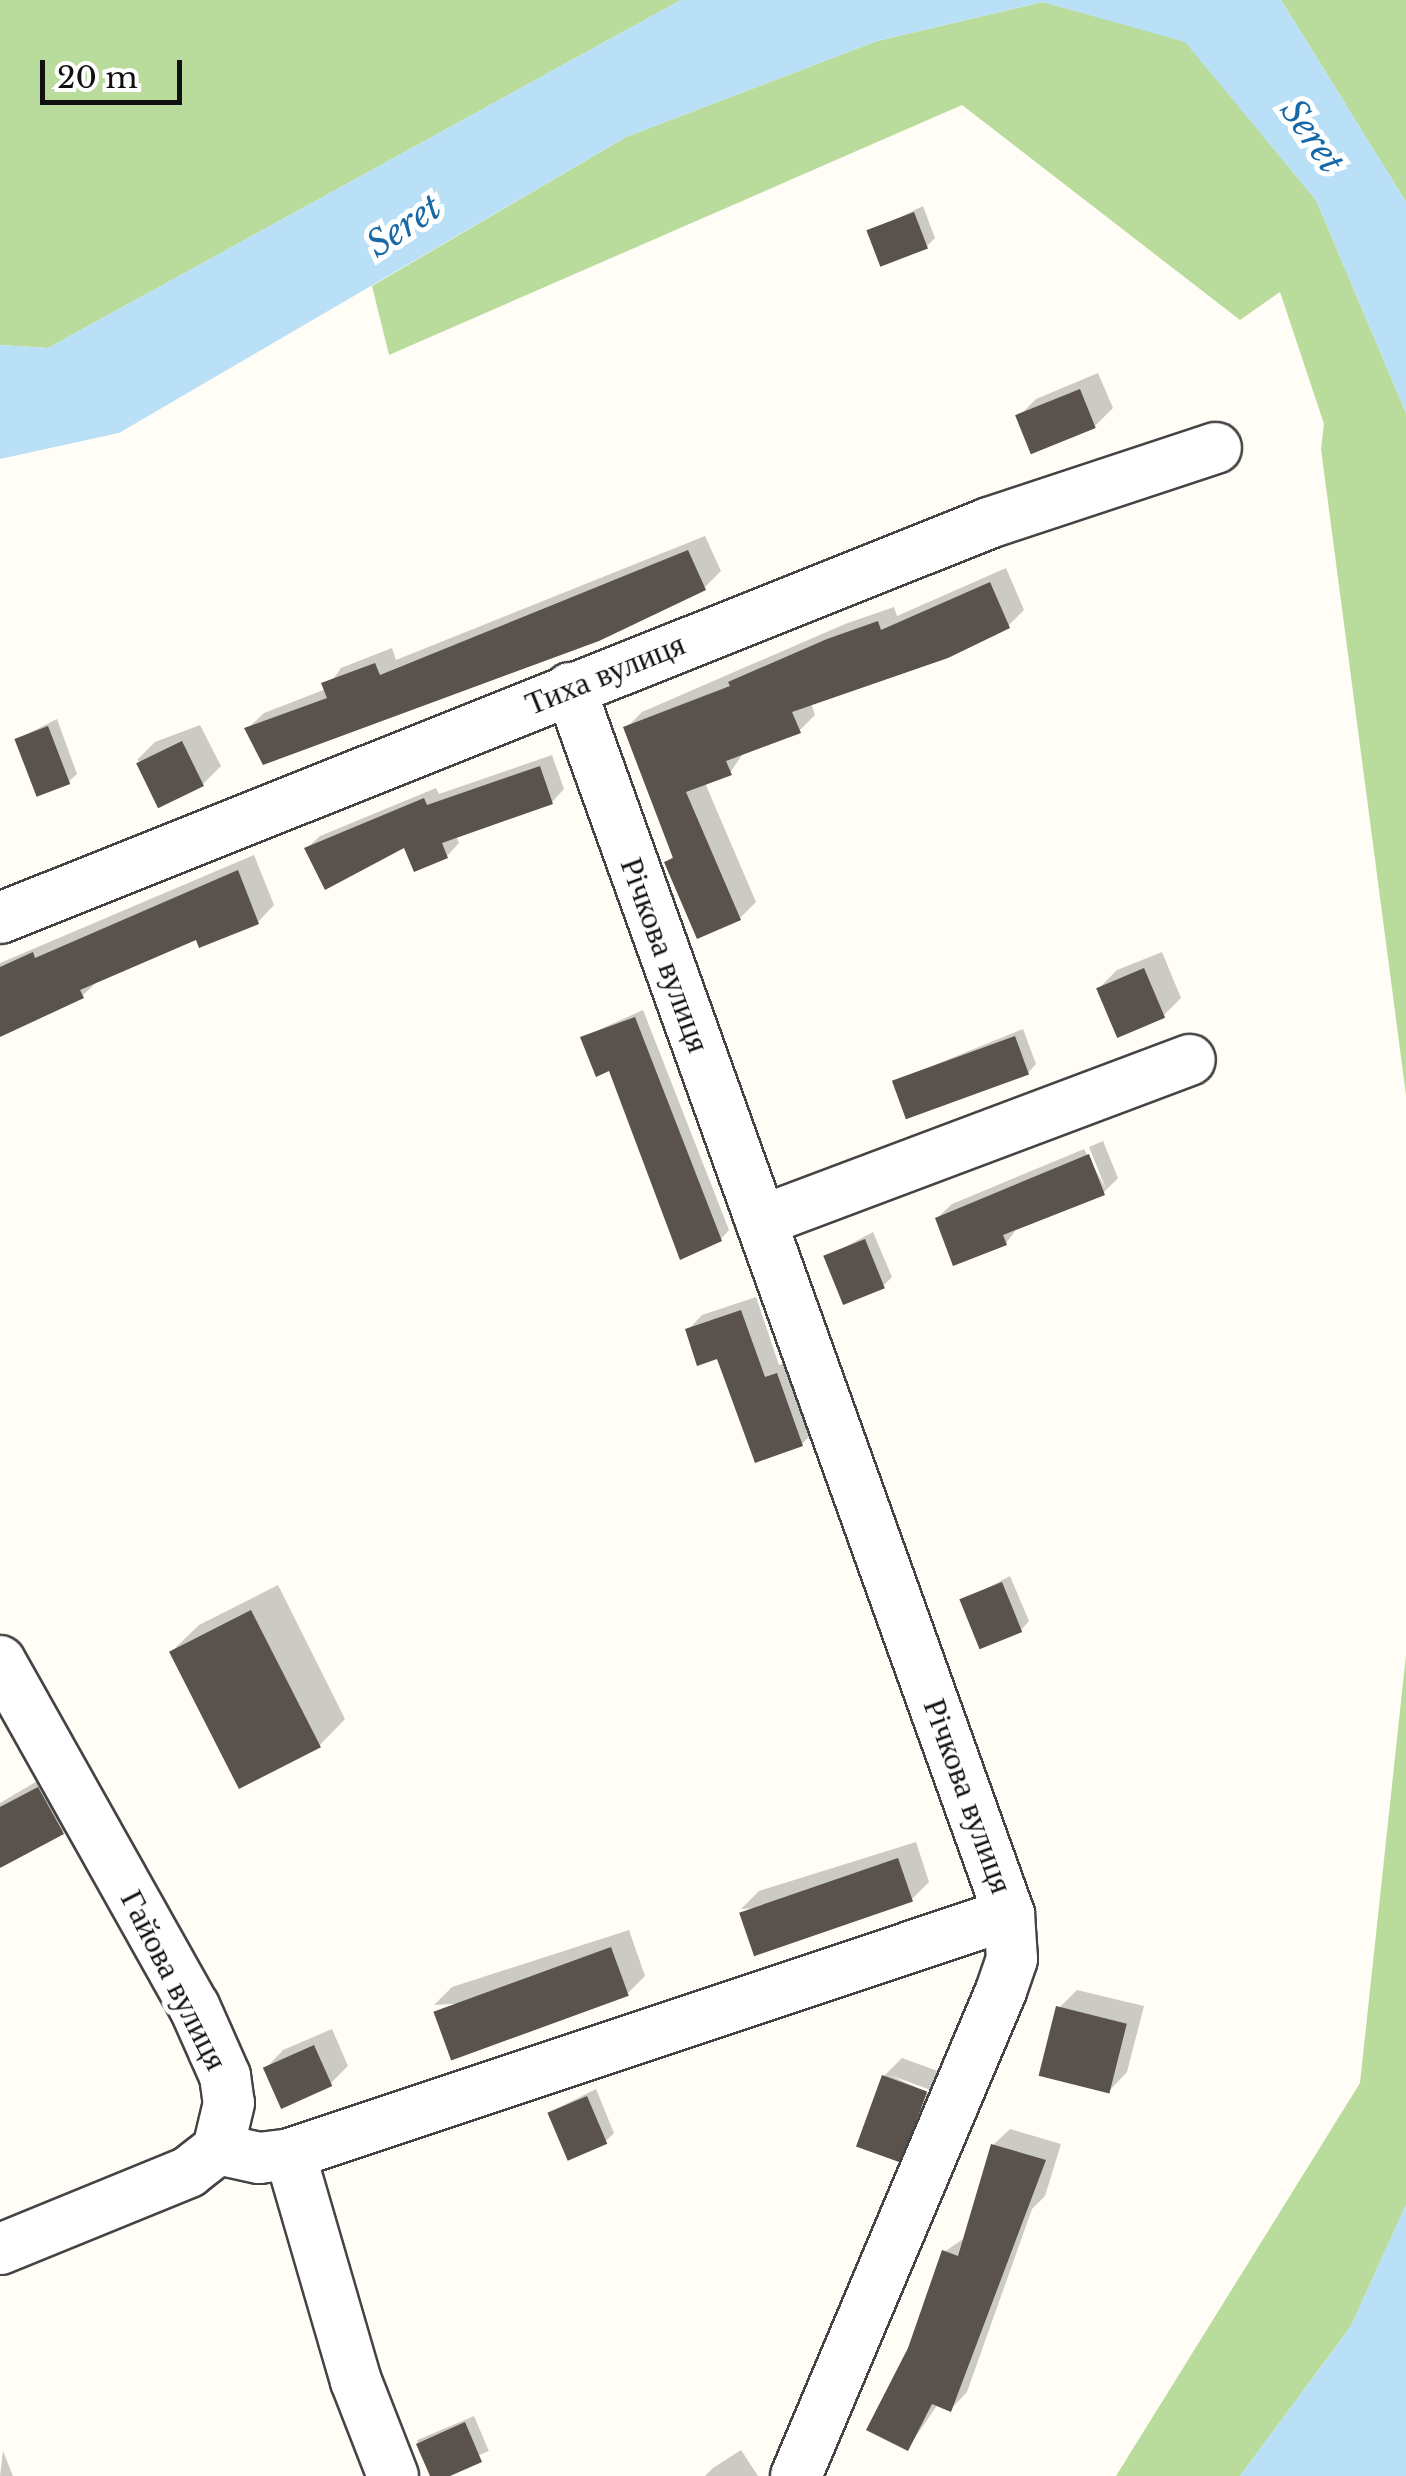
<!DOCTYPE html>
<meta charset="utf-8">
<style>
body{margin:0}
#map{position:relative;width:1406px;height:2476px;overflow:hidden;background:#fffdf5;font-family:"Libre Baskerville",serif}
div>[style]{position:absolute}
[style*='--x']{left:calc(var(--x)*1px);top:calc(var(--y)*1px);width:calc(var(--w)*1px);rotate:calc(var(--a)*1deg)}
.forest>*{inset:0;background:#b9dc9c}
.water>*{inset:0;background:#b9e0f7}
.shadow>*{inset:0;background:#0003;transform-origin:0 0}
.building>*{inset:0;background:#5a524d;transform-origin:0 0}
.roads{filter:drop-shadow(2px 0 #444) drop-shadow(-2px 0 #444) drop-shadow(0 2px #444) drop-shadow(0 -2px #444)}
.minor>*{height:50px;margin:-25px;padding:0 25px;transform-origin:25px;border-radius:25px;background:#fff}
span{translate:-50% -50%;white-space:nowrap;text-align:center;line-height:1.15;-webkit-text-stroke:10px #fff;paint-order:stroke}
.street-label{font-size:32px;color:#111}
.water-label{font-size:35px;color:#1768a6;font-style:italic}
.scale{position:absolute;left:40px;top:60px;width:142px;height:45px;box-sizing:border-box;border:5px solid #111;border-top:0;padding-left:12px;font-size:30px;line-height:35px;white-space:nowrap;color:#111;-webkit-text-stroke:8px #fff;paint-order:stroke}
</style>
<div id="map">
<div class="forest">
<i style="clip-path:polygon(0 0,681px 0,48px 348px,0 345px)"></i>
<i style="clip-path:polygon(1281px 0,1406px 0,1406px 202px)"></i>
<i style="clip-path:polygon(1043px 2px,1185px 41px,1316px 200px,1406px 413px,1406px 1095px,1321px 449px,1324px 424px,1280px 292px,1240px 320px,962px 105px,389px 355px,372px 286px,626px 137px,877px 41px)"></i>
<i style="clip-path:polygon(1406px 1655px,1406px 2205px,1351px 2326px,1240px 2476px,1116px 2476px,1360px 2083px)"></i>
</div>
<div class="water">
<i style="clip-path:polygon(681px 0,1281px 0,1406px 202px,1406px 413px,1316px 200px,1185px 42px,1043px 2px,877px 41px,626px 137px,119px 433px,0 459px,0 345px,48px 348px)"></i>
<i style="clip-path:polygon(1406px 2205px,1406px 2476px,1240px 2476px,1351px 2326px)"></i>
</div>
<div class="shadow">
<i style="clip-path:polygon(923px 206px,935px 238px,927px 246px,870px 232px)"></i>
<i style="clip-path:polygon(1098px 373px,1113px 408px,1095px 426px,1018px 417px,1036px 399px)"></i>
<i style="clip-path:polygon(705px 536px,721px 571px,704px 588px,247px 729px,264px 713px,326px 689px,341px 668px,392px 648px,396px 660px)"></i>
<i style="clip-path:polygon(1006px 568px,1024px 610px,1008px 626px,811px 703px,815px 715px,799px 731px,744px 752px,730px 773px,705px 783px,756px 902px,740px 918px,667px 863px,674px 855px,626px 728px,642px 712px,845px 624px,894px 607px,897px 616px)"></i>
<i style="clip-path:polygon(57px 719px,77px 774px,68px 782px,17px 739px)"></i>
<i style="clip-path:polygon(200px 725px,221px 766px,203px 784px,137px 760px,155px 742px)"></i>
<i style="clip-path:polygon(552px 755px,564px 789px,552px 802px,456px 835px,459px 843px,447px 856px,405px 844px,307px 848px,320px 836px,436px 788px,439px 794px)"></i>
<i style="clip-path:polygon(254px 855px,274px 905px,258px 922px,197px 937px,100px 979px,82px 996px,0 1028px,0 963px)"></i>
<i style="clip-path:polygon(1162px 952px,1181px 998px,1163px 1016px,1099px 988px,1117px 970px)"></i>
<i style="clip-path:polygon(643px 1010px,729px 1230px,721px 1239px,611px 1068px,583px 1037px)"></i>
<i style="clip-path:polygon(1023px 1029px,1036px 1064px,1028px 1073px,895px 1081px)"></i>
<i style="clip-path:polygon(1103px 1141px,1118px 1178px,1104px 1192px,1019px 1226px,1006px 1243px,937px 1218px,952px 1204px,1084px 1149px,1106px 1189px,1089px 1147px)"></i>
<i style="clip-path:polygon(873px 1232px,892px 1277px,884px 1285px,826px 1257px)"></i>
<i style="clip-path:polygon(756px 1297px,779px 1365px,791px 1360px,816px 1429px,802px 1444px,688px 1330px,702px 1315px)"></i>
<i style="clip-path:polygon(1010px 1576px,1029px 1621px,1021px 1630px,963px 1601px)"></i>
<i style="clip-path:polygon(278px 1585px,345px 1719px,319px 1746px,239px 1785px,172px 1651px,199px 1625px)"></i>
<i style="clip-path:polygon(56px 1770px,80px 1814px,63px 1832px,0 1838px,0 1803px)"></i>
<i style="clip-path:polygon(916px 1842px,929px 1882px,911px 1900px,741px 1909px,759px 1891px)"></i>
<i style="clip-path:polygon(629px 1930px,645px 1976px,627px 1994px,434px 2005px,452px 1987px)"></i>
<i style="clip-path:polygon(1077px 1990px,1144px 2006px,1127px 2072px,1110px 2090px,1059px 2008px)"></i>
<i style="clip-path:polygon(332px 2029px,348px 2066px,330px 2084px,266px 2068px,283px 2050px)"></i>
<i style="clip-path:polygon(902px 2058px,943px 2073px,936px 2092px,890px 2075px,934px 2096px,915px 2142px,897px 2159px,884px 2076px)"></i>
<i style="clip-path:polygon(596px 2089px,614px 2133px,606px 2141px,550px 2112px)"></i>
<i style="clip-path:polygon(1010px 2129px,1061px 2144px,1045px 2196px,1032px 2209px,967px 2392px,951px 2409px,938px 2404px,908px 2448px,910px 2349px,944px 2252px,966px 2237px,993px 2145px)"></i>
<i style="left:474px;top:2416px;width:38px;height:62px;rotate:67deg"></i>
<i style="clip-path:polygon(741px 2450px,758px 2476px,705px 2476px,713px 2468px)"></i>
<i style="clip-path:polygon(3px 2451px,13px 2476px,0 2476px)"></i>
</div>
<div class="building">
<i style="left:914px;top:212px;width:39px;height:51px;rotate:69deg"></i>
<i style="left:1080px;top:389px;width:42px;height:70px;rotate:68deg"></i>
<i style="clip-path:polygon(688px 550px,706px 590px,599px 641px,263px 765px,244px 728px,327px 698px,321px 683px,375px 663px,380px 675px)"></i>
<i style="clip-path:polygon(990px 582px,1010px 628px,948px 658px,792px 712px,801px 733px,726px 761px,732px 775px,686px 792px,741px 920px,697px 939px,664px 862px,673px 858px,623px 727px,730px 686px,728px 682px,827px 639px,878px 621px,881px 630px)"></i>
<i style="left:48px;top:726px;width:62px;height:36px;rotate:69deg"></i>
<i style="left:182px;top:741px;width:50px;height:51px;rotate:64deg"></i>
<i style="clip-path:polygon(540px 766px,553px 804px,442px 843px,448px 858px,414px 872px,404px 848px,325px 890px,304px 848px,424px 798px,427px 805px)"></i>
<i style="clip-path:polygon(238px 870px,259px 924px,199px 948px,196px 940px,80px 990px,84px 998px,0 1037px,0 967px,33px 952px,35px 958px)"></i>
<i style="left:1144px;top:968px;width:54px;height:52px;rotate:67deg"></i>
<i style="clip-path:polygon(635px 1017px,722px 1241px,680px 1260px,609px 1071px,596px 1077px,580px 1037px)"></i>
<i style="left:1015px;top:1036px;width:41px;height:131px;rotate:70deg"></i>
<i style="clip-path:polygon(1089px 1154px,1105px 1195px,1003px 1235px,1007px 1245px,953px 1266px,935px 1218px)"></i>
<i style="left:865px;top:1239px;width:53px;height:45px;rotate:68deg"></i>
<i style="clip-path:polygon(741px 1310px,765px 1377px,777px 1373px,803px 1446px,755px 1463px,717px 1359px,697px 1366px,685px 1329px)"></i>
<i style="left:1002px;top:1582px;width:54px;height:46px;rotate:68deg"></i>
<i style="left:251px;top:1610px;width:154px;height:92px;rotate:63deg"></i>
<i style="clip-path:polygon(38px 1787px,64px 1834px,0 1868px,0 1807px)"></i>
<i style="left:898px;top:1858px;width:46px;height:168px;rotate:71deg"></i>
<i style="left:611px;top:1947px;width:52px;height:189px;rotate:70deg"></i>
<i style="left:1056px;top:2006px;width:73px;height:72px;rotate:14deg"></i>
<i style="left:314px;top:2045px;width:45px;height:56px;rotate:66deg"></i>
<i style="left:882px;top:2075px;width:48px;height:76px;rotate:20deg"></i>
<i style="left:587px;top:2096px;width:52px;height:43px;rotate:67deg"></i>
<i style="clip-path:polygon(991px 2144px,1046px 2160px,951px 2412px,932px 2404px,908px 2451px,866px 2430px,908px 2348px,942px 2250px,958px 2256px)"></i>
<i style="clip-path:polygon(465px 2422px,482px 2462px,450px 2476px,430px 2476px,416px 2444px)"></i>
</div>
<div class="roads">
<div class="minor">
<i style="--x:570;--y:688;--w:1302;--a:70.3"></i>
<i style="--x:1009;--y:1914;--w:45;--a:86.2"></i>
<i style="--x:1012;--y:1959;--w:34;--a:109"></i>
<i style="--x:1001;--y:1991;--w:527;--a:112.91"></i>
<i style="--x:0;--y:918;--w:1065;--a:-21.77"></i>
<i style="--x:989;--y:523;--w:239;--a:-18.3"></i>
<i style="--x:761;--y:1221;--w:458;--a:-20.6"></i>
<i style="--x:0;--y:1661;--w:396;--a:60.7"></i>
<i style="--x:194;--y:2006;--w:77;--a:66.1"></i>
<i style="--x:225;--y:2076;--w:27;--a:82"></i>
<i style="--x:229;--y:2103;--w:47;--a:103.4"></i>
<i style="--x:218;--y:2149;--w:37;--a:142"></i>
<i style="--x:189;--y:2172;--w:204;--a:157.8"></i>
<i style="--x:218;--y:2149;--w:42;--a:12.4"></i>
<i style="--x:259;--y:2158;--w:31;--a:-7"></i>
<i style="--x:290;--y:2154;--w:758;--a:-18.46"></i>
<i style="--x:290;--y:2154;--w:236;--a:73.8"></i>
<i style="--x:356;--y:2381;--w:102;--a:68.7"></i>
</div>
</div>
<div class="street-label">
<span style="left:605px;top:674px;rotate:-22deg">Тиха вулиця</span>
<span style="left:665px;top:955px;rotate:70deg">Річкова вулиця</span>
<span style="left:968px;top:1796px;rotate:70deg">Річкова вулиця</span>
<span style="left:174px;top:1980px;rotate:63deg">Гайова вулиця</span>
</div>
<div class="water-label">
<span style="left:1312px;top:136px;rotate:55deg">Seret</span>
<span style="left:404px;top:226px;rotate:-34deg">Seret</span>
</div>
<div class="scale">20 m</div>
</div>
